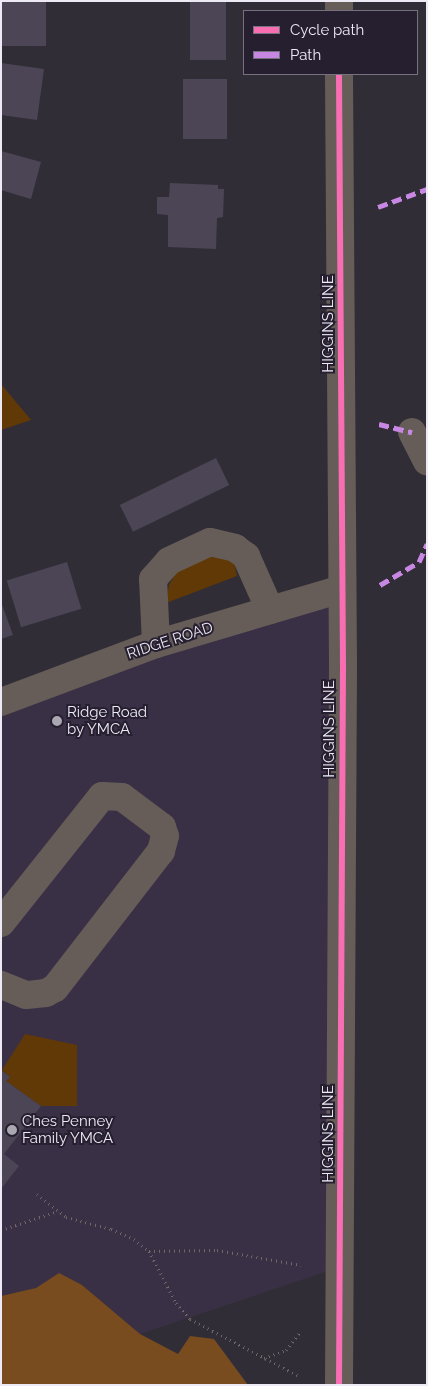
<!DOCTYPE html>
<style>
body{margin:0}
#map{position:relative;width:428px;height:1386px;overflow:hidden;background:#312d36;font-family:Raleway,sans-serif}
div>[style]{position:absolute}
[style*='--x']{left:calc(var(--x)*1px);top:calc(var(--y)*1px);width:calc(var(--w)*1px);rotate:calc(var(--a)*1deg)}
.built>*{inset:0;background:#393046}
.green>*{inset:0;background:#613907}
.forest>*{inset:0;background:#784c1f}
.building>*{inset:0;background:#4c4556;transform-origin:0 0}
.path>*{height:3px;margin-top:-1.5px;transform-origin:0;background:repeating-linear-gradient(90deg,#6f6866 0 1px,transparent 0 5px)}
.minor>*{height:28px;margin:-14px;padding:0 14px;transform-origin:14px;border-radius:14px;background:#665d58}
.quiet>*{height:5px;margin-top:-2.5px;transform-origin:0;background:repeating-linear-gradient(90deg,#c787e3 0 10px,transparent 0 15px)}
.cycleway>*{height:6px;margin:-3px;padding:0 3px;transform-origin:3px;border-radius:3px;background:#f96db3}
.dots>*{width:14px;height:14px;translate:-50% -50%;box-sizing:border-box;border:2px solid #261f30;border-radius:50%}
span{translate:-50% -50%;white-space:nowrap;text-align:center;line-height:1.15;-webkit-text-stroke:4px #261f30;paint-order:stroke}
.street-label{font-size:15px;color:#ede9f5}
.poi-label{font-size:15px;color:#ede9f5}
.left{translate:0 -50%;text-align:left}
.frame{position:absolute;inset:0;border:2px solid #ede9f5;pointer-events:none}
.legend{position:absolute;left:243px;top:10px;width:175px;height:65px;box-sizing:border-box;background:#261f30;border:1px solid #76707f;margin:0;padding:6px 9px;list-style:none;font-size:15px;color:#ede9f5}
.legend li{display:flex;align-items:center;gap:10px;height:25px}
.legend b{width:25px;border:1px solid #76707f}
</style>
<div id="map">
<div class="built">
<i style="clip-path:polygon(342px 589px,340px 1267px,140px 1334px,82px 1285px,59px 1274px,36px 1288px,1px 1296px,1px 702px)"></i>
</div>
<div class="green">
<i style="clip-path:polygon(1px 384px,31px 420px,1px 430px)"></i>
<i style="clip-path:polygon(219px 554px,234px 562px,237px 576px,166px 603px,169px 585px,179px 568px,196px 558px)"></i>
<i style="clip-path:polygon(25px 1034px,77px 1045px,77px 1106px,41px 1106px,6px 1081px,10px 1077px,2px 1070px)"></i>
</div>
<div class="forest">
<i style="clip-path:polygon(59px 1273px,82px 1285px,140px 1334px,178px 1354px,190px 1336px,214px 1339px,248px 1385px,1px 1385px,1px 1296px,36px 1288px)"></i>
</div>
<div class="building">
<i style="left:1px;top:1px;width:45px;height:45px"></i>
<i style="left:190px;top:1px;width:36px;height:59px"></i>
<i style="clip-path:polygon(1px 63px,44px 69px,37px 120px,1px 115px)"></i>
<i style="left:183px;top:79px;width:44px;height:60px"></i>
<i style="clip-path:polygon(1px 151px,41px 162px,31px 199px,1px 190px)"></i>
<i style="clip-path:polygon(170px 183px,218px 185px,218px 189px,224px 189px,223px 217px,217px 218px,216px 249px,168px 247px,168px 215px,157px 214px,157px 197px,169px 197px)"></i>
<i style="left:216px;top:458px;width:30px;height:107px;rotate:64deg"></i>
<i style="left:67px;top:562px;width:49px;height:63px;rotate:73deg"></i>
<i style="clip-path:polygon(1px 602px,13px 635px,1px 639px)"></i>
<i style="clip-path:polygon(1px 1070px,10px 1077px,6px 1081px,41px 1106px,4px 1154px,19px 1166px,1px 1189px)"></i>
</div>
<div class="path">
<i style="--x:37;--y:1194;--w:37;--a:38"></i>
<i style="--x:66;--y:1217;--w:47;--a:14.9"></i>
<i style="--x:111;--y:1229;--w:25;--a:23"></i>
<i style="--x:134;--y:1239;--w:19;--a:39"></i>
<i style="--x:149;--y:1251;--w:59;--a:62.6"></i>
<i style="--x:176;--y:1303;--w:21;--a:49"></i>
<i style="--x:190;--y:1319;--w:123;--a:27.6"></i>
<i style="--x:1;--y:1230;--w:60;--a:-18.4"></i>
<i style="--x:149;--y:1251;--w:68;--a:-0.8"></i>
<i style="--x:217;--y:1250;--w:85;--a:10.1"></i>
<i style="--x:264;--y:1358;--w:23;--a:-20"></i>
<i style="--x:286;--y:1350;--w:23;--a:-52"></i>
</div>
<div class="minor">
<i style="--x:339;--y:1;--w:10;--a:90"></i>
<i style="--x:412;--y:432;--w:33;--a:63"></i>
<i style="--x:156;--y:644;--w:65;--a:-92.6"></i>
<i style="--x:153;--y:579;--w:24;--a:-48"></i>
<i style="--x:169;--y:561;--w:45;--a:-24.9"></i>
<i style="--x:210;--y:542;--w:26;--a:13"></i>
<i style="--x:235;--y:548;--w:14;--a:36"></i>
<i style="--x:246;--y:556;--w:59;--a:66"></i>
<i style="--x:1;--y:702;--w:165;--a:-20.5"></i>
<i style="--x:156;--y:644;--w:194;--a:-16.5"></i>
<i style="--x:1;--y:923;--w:162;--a:-51.5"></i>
<i style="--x:102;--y:796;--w:20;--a:3"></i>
<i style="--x:122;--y:797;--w:50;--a:36.9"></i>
<i style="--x:162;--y:827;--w:9;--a:72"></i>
<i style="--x:165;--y:836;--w:16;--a:105"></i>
<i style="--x:161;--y:851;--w:173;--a:127.7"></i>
<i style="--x:55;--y:988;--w:10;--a:151"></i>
<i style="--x:46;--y:993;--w:20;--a:174"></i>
<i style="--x:26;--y:995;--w:27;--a:-158"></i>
<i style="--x:339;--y:1385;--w:721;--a:-89.68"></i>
<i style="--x:343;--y:664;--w:590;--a:-90.39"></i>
</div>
<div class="quiet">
<i style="--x:378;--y:207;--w:52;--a:-20.2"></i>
<i style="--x:379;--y:424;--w:34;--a:14"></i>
<i style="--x:380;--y:585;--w:45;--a:-30.5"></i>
<i style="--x:419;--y:562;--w:20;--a:-66"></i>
</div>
<div class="cycleway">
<i style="--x:339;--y:1385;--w:721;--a:-89.68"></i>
<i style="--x:343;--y:664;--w:590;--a:-90.39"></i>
</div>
<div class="dots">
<i style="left:57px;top:721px;background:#aba7b2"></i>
<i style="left:12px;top:1130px;background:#aba7b2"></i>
</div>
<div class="street-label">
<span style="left:329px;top:324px;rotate:-90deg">HIGGINS LINE</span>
<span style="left:170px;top:641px;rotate:-18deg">RIDGE ROAD</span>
<span style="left:330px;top:729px;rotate:-90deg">HIGGINS LINE</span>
<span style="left:329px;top:1134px;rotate:-90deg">HIGGINS LINE</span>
</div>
<div class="poi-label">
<span class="left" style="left:67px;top:721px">Ridge Road<br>by YMCA</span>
<span class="left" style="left:22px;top:1130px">Ches Penney<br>Family YMCA</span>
</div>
<div class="frame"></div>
<ul class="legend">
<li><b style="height:6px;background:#f96db3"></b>Cycle path</li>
<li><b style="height:6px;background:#c787e3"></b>Path</li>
</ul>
</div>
